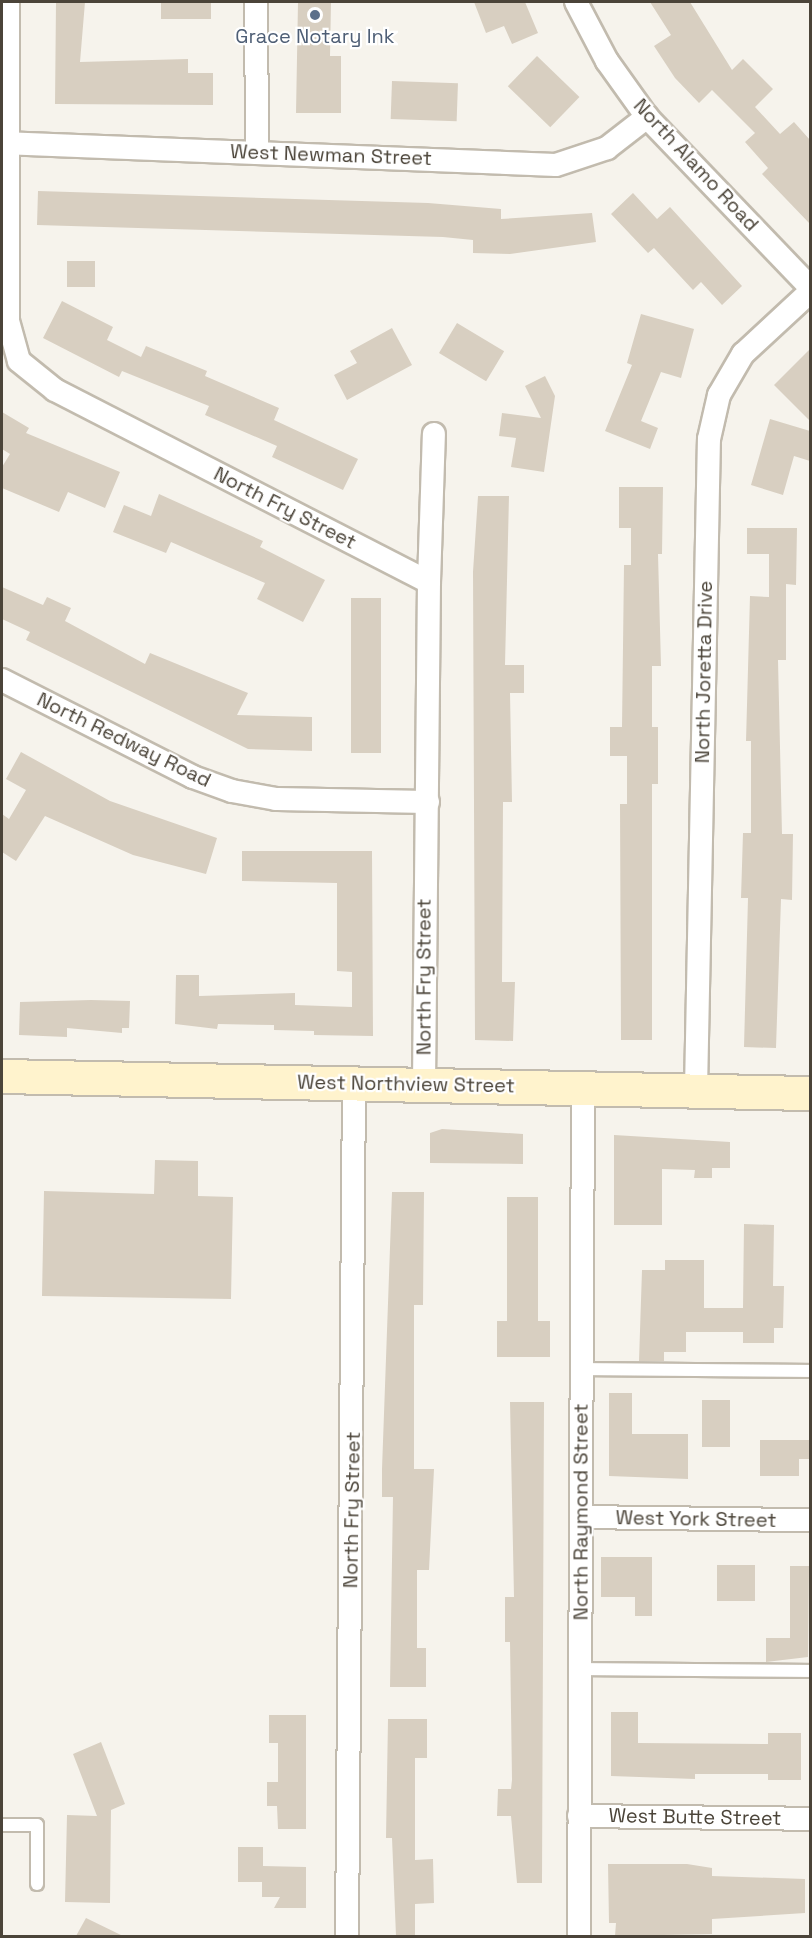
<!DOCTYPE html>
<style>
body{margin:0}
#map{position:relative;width:812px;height:1938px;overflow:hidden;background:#f6f3ec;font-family:"Space Grotesk",sans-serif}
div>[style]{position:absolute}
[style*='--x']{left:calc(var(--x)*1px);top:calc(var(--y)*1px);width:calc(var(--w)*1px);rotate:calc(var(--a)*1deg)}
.building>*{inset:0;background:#d8cfc1;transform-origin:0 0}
.roads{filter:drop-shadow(2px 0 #c2bbae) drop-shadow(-2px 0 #c2bbae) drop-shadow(0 2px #c2bbae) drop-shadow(0 -2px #c2bbae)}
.lane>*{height:12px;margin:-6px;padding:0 6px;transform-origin:6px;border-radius:6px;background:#fff}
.street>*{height:22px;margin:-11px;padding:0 11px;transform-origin:11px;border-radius:11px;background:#fff}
.secondary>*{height:33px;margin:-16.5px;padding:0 16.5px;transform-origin:16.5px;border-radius:16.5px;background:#fff3cd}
.dots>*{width:16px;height:16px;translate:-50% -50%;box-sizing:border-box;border:3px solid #fff;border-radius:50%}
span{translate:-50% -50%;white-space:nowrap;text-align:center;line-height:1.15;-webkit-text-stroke:4.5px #fff;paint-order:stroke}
.service-label{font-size:20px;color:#4e5e75}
.street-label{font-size:20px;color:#4b4439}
.frame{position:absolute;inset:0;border:3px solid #4b4439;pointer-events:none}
</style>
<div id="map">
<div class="building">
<i style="clip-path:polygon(56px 2px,85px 2px,80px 62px,188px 59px,188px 73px,213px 73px,213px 105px,55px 104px)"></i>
<i style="left:161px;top:2px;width:50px;height:17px"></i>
<i style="clip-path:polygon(298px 2px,331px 2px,330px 56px,341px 56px,341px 113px,296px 113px)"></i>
<i style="clip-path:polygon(474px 2px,525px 2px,538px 33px,512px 44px,504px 26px,486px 33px)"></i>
<i style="clip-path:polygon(650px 2px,690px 2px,732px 70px,743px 59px,773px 89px,755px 107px,780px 134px,794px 122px,810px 140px,810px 224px,762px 174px,768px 168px,745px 142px,755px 133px,712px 90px,699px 103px,675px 78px,654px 46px,671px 35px)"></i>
<i style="left:537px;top:56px;width:59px;height:42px;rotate:44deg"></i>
<i style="left:392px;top:81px;width:66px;height:38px;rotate:2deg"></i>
<i style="clip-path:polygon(38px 191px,428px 203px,501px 209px,501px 219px,592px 213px,596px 242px,510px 254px,473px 253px,473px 240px,443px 237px,37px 225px)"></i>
<i style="clip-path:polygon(633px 193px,657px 219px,670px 207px,742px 286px,722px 305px,701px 282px,693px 290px,654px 248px,648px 253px,611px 214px)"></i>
<i style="left:67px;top:261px;width:28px;height:26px"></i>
<i style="clip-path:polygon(62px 301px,113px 327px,107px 340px,141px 357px,146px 346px,207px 371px,205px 376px,279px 408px,274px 420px,358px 459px,343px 490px,272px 457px,277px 446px,205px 415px,209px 406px,122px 371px,119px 377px,43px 338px)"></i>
<i style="clip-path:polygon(641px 314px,694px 329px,681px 378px,661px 372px,641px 421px,658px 428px,650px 449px,605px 431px,632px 365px,627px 363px)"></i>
<i style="left:457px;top:323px;width:55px;height:35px;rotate:31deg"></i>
<i style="clip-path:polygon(392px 328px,412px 365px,347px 400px,334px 375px,357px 363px,350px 351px)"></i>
<i style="clip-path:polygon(810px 349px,810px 421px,774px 385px)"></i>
<i style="clip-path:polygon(545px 376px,555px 396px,544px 472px,511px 467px,516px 438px,499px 436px,502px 413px,541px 418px,525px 386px)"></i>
<i style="clip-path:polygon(2px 412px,29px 428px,26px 433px,120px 472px,105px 508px,68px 492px,59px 512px,2px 488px,2px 467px,10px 454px,2px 449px)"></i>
<i style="clip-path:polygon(770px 419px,810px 431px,810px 461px,794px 456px,783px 495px,751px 485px)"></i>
<i style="clip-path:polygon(619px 487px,663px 487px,662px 554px,658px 554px,661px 666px,652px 666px,652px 727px,658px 727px,658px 784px,652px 784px,652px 1040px,621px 1040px,620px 804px,627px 804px,627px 756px,610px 756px,610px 727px,622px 727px,624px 565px,631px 565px,631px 528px,619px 528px)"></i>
<i style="clip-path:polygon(159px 494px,263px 541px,260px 547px,325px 580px,303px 622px,257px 599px,265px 583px,171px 542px,166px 553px,113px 532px,124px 505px,151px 516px)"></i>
<i style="clip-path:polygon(478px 496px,509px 496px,505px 665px,524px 665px,524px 693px,510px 693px,512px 802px,503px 802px,502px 982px,515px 982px,513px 1041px,475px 1040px,473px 572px)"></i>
<i style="clip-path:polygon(747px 528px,797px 528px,796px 585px,786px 584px,786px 660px,778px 660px,782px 834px,793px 834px,792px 900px,781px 899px,776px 1048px,744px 1047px,748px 898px,741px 898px,743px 833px,751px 833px,751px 741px,746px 741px,750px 596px,769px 597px,769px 554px,747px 554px)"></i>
<i style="clip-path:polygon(2px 587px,43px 605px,47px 597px,71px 608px,65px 621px,145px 664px,150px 653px,248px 693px,237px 715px,312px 717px,312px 751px,248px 749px,26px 640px,30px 632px,2px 619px)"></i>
<i style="left:351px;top:598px;width:30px;height:155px"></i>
<i style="clip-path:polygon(21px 752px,110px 801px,217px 838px,206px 874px,133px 855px,45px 816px,16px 861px,2px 852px,2px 814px,9px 819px,26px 790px,6px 779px)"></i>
<i style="clip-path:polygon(242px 851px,372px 851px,373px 1036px,314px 1035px,314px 1031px,274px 1030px,274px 1025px,218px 1024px,217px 1029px,175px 1024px,176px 975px,199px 975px,199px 996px,295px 993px,295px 1005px,352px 1007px,352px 972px,337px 971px,337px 883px,242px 881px)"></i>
<i style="clip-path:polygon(91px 1000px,130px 1001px,129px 1028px,122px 1028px,122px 1033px,67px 1028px,67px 1037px,19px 1035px,20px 1002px)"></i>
<i style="clip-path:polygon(442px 1129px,523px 1134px,523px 1164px,430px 1163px,430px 1133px)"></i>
<i style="clip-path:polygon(614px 1135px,730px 1142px,730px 1168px,712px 1168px,712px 1178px,694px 1178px,695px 1170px,662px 1169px,662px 1225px,614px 1225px)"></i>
<i style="clip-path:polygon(155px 1160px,198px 1161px,198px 1196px,233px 1197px,231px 1299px,42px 1296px,44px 1191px,154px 1194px)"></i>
<i style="clip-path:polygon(392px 1192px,424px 1192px,423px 1305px,414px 1305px,414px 1469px,434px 1469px,429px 1570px,417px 1570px,417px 1648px,426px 1648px,426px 1687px,390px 1687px,393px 1497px,382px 1497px,382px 1469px)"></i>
<i style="clip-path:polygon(507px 1197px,538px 1197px,538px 1321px,550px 1321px,550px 1357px,497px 1357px,497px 1321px,507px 1321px)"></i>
<i style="clip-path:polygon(744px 1224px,774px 1225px,773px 1286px,784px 1286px,783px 1328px,774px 1328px,774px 1343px,743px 1343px,743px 1332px,686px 1332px,686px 1352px,664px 1352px,664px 1361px,639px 1361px,642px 1270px,665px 1270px,665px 1260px,704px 1260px,704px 1308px,743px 1308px)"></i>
<i style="clip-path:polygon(609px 1393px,632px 1393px,632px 1434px,688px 1434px,688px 1479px,609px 1476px)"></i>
<i style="left:702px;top:1400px;width:28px;height:47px"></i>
<i style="clip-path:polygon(510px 1402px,544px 1402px,542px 1883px,517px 1883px,511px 1816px,497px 1816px,498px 1789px,511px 1789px,512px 1780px,510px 1642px,505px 1642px,505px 1597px,514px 1597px)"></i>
<i style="clip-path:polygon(760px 1440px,810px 1440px,810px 1459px,799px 1459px,799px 1476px,760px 1476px)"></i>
<i style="clip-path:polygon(601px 1557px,652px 1557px,652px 1616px,635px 1616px,635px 1597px,601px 1597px)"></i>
<i style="left:717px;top:1565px;width:38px;height:36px"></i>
<i style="clip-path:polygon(790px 1566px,809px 1566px,808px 1657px,766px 1662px,766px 1638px,790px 1638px)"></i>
<i style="clip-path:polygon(611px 1712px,638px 1712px,638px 1743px,768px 1744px,768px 1733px,801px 1733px,801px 1780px,768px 1780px,768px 1774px,695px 1774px,695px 1779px,611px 1776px)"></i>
<i style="clip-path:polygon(269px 1715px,306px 1715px,306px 1829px,278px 1829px,277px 1806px,267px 1806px,267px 1782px,278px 1782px,278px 1743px,269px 1743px)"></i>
<i style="clip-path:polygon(388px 1719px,427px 1719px,427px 1758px,415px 1758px,415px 1860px,433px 1859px,434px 1903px,415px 1904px,415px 1936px,396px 1936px,392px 1838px,386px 1838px)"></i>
<i style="clip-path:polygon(101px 1742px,125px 1804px,111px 1810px,110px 1903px,65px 1902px,67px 1815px,97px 1816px,73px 1754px)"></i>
<i style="clip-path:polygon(238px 1847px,263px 1847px,263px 1866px,306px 1867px,306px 1908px,274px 1908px,280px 1897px,262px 1897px,262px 1882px,238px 1882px)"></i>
<i style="clip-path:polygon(608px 1864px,687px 1864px,712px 1868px,712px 1876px,805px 1879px,805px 1913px,712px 1919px,712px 1934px,615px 1936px,616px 1923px,609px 1923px)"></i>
<i style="clip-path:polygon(86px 1918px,123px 1936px,76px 1936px)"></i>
</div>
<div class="roads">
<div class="lane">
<i style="--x:581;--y:1369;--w:229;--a:0.5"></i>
<i style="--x:580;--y:1669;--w:230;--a:0.5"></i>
<i style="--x:2;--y:1825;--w:35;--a:0"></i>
<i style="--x:37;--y:1825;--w:59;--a:90"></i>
</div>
<div class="street">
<i style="--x:8;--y:2;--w:319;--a:90"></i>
<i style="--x:8;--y:321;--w:41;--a:74.6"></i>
<i style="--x:19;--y:361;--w:46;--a:38.9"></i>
<i style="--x:55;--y:390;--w:420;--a:27.2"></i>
<i style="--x:429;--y:582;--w:503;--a:90.57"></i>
<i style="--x:256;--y:2;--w:151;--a:89.6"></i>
<i style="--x:576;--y:2;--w:67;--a:62.3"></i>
<i style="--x:607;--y:61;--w:69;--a:54.5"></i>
<i style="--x:647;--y:117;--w:236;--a:46.2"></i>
<i style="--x:2;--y:143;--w:554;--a:2.27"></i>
<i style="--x:556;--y:165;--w:54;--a:-18.4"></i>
<i style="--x:607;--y:148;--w:51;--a:-37.8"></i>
<i style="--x:429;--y:582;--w:148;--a:-88.1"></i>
<i style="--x:2;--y:680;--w:214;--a:26.9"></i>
<i style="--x:193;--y:777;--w:41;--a:19.7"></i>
<i style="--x:232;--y:791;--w:45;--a:10.3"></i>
<i style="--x:276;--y:799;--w:152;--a:1.1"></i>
<i style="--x:696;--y:1090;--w:651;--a:-88.86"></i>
<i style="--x:709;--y:439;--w:45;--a:-77.2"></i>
<i style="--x:719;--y:395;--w:48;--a:-59.7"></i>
<i style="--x:743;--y:354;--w:91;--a:-42.8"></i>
<i style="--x:581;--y:1517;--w:229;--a:0.8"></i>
<i style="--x:579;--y:1816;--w:231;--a:0.7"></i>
<i style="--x:347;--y:1936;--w:853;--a:-89.53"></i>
<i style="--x:579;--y:1936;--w:849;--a:-89.73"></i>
</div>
<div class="secondary">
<i style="--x:2;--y:1076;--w:808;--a:1.21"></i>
</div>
</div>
<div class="dots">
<i style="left:315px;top:15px;background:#5c6f8a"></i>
</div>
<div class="service-label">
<span style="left:315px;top:36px">Grace Notary Ink</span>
</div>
<div class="street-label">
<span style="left:331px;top:155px;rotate:2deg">West Newman Street</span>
<span style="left:696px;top:165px;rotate:47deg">North Alamo Road</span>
<span style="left:285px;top:508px;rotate:27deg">North Fry Street</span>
<span style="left:704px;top:672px;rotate:-89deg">North Joretta Drive</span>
<span style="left:124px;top:740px;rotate:26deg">North Redway Road</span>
<span style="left:424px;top:977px;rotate:-90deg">North Fry Street</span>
<span style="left:406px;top:1084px;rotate:1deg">West Northview Street</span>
<span style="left:352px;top:1510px;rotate:-89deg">North Fry Street</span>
<span style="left:581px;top:1512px;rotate:-90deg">North Raymond Street</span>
<span style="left:696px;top:1519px;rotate:1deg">West York Street</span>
<span style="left:695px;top:1817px;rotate:1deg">West Butte Street</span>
</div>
<div class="frame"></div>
</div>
